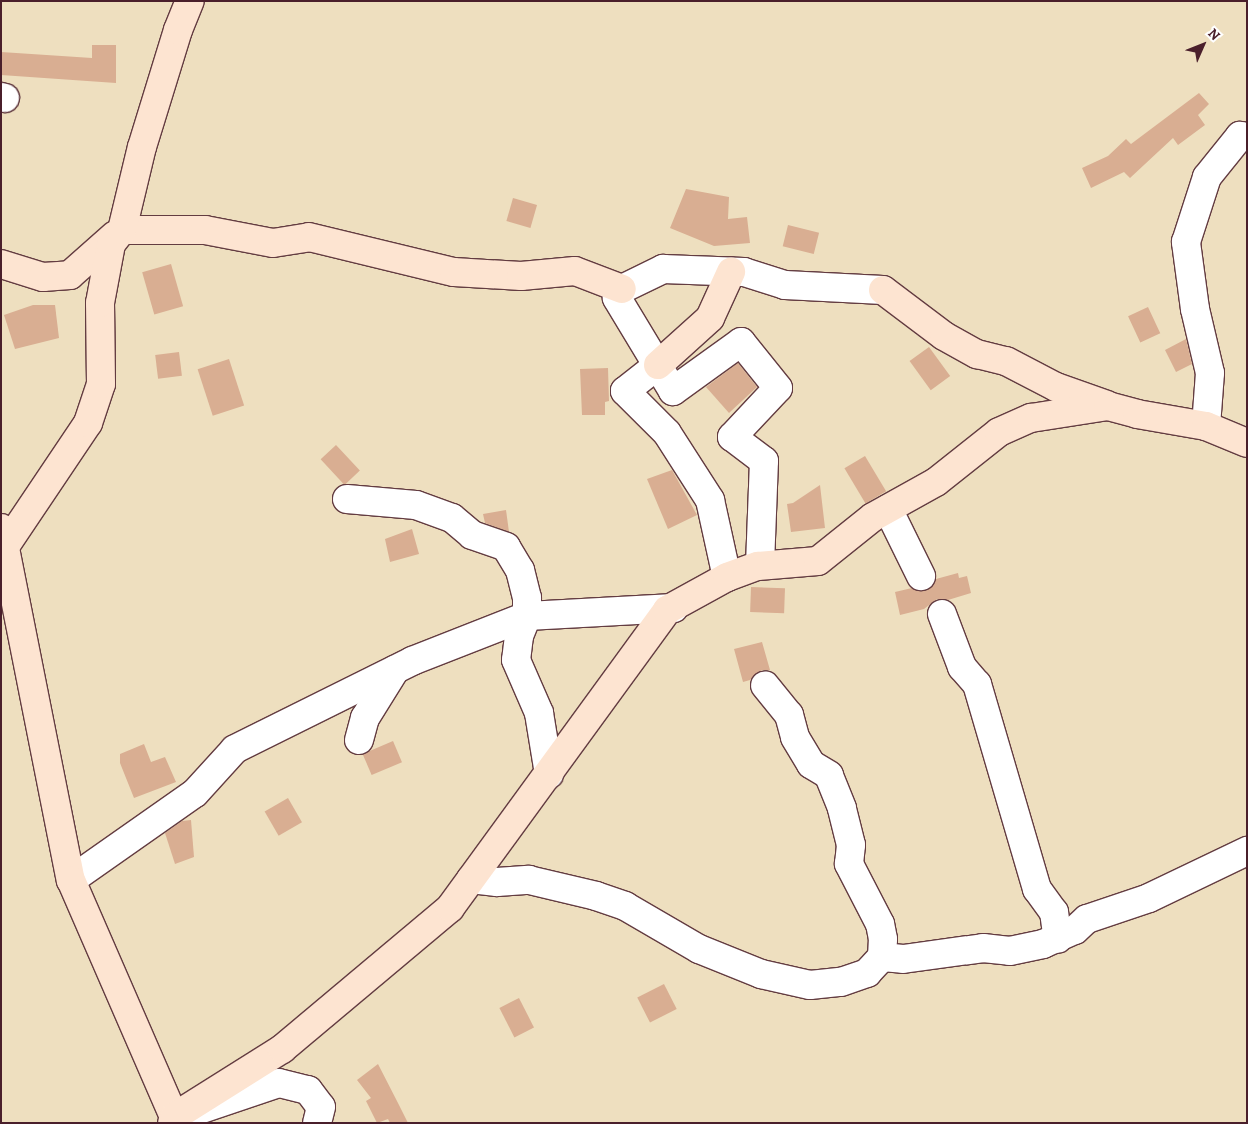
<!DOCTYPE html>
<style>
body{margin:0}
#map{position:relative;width:1248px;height:1124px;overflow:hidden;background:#eedfbf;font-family:Alegreya,serif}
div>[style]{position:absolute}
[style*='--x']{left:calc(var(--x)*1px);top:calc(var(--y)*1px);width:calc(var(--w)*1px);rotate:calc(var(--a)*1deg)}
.building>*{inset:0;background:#d9ae92;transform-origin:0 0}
.roads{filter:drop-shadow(1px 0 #633c41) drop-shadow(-1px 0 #633c41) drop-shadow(0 1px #633c41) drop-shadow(0 -1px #633c41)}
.street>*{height:28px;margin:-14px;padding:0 14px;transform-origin:14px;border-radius:14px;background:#fff}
.secondary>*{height:28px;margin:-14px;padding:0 14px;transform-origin:14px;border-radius:14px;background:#fde4d1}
span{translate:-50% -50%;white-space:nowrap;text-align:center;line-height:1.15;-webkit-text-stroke:4.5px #fff;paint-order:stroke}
.frame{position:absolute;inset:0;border:2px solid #4a1f2b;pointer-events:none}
.north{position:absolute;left:1178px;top:20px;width:50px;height:50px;-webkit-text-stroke:4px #fff;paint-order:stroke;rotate:46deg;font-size:14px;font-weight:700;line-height:20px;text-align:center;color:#4a1f2b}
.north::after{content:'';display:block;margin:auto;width:18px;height:22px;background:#4a1f2b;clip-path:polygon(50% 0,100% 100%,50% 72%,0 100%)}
</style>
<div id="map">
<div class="building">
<i style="clip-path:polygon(92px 45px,116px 45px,116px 83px,1px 75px,1px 52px,92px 58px)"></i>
<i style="clip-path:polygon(1199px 93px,1209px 104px,1198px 115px,1205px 125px,1178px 145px,1173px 138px,1130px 178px,1124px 172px,1091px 188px,1082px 168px,1108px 156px,1126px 139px,1131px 144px)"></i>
<i style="clip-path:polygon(686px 189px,729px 197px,728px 219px,747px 217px,750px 243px,714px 246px,670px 228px)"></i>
<i style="left:513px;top:198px;width:25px;height:24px;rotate:16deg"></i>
<i style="left:788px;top:225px;width:32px;height:22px;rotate:14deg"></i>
<i style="left:171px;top:264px;width:44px;height:30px;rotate:74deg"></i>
<i style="clip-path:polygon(33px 305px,55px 305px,59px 338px,15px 349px,4px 315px)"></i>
<i style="left:1148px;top:307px;width:29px;height:22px;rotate:65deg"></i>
<i style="clip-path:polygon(1186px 339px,1192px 364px,1176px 372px,1165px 350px)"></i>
<i style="left:929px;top:347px;width:36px;height:24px;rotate:54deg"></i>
<i style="left:179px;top:352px;width:24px;height:24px;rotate:83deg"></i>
<i style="left:229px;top:359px;width:49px;height:33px;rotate:72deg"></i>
<i style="clip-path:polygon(738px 363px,757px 387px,729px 413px,706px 387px)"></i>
<i style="clip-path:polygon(608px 368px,609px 401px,605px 402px,605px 415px,582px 415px,580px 369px)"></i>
<i style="left:336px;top:445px;width:35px;height:21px;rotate:47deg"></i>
<i style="left:865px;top:456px;width:41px;height:24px;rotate:59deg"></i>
<i style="clip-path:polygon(672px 470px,697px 515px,668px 529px,647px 479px)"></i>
<i style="clip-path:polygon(820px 485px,825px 528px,791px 532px,787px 504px,793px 503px)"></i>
<i style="clip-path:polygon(506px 510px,509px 532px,485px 523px,483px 514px)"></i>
<i style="clip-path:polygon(412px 529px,419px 554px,390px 562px,385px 539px)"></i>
<i style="clip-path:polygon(958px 573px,959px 578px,967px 576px,971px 593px,948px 600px,937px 599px,924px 609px,900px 615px,895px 592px,912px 588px,927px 590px,936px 579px)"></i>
<i style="left:751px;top:587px;width:34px;height:25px;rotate:2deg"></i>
<i style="clip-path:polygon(762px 642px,770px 670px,762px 670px,750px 680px,743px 682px,734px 649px)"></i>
<i style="left:393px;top:741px;width:23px;height:33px;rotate:67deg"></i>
<i style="clip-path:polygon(144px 744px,151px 762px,165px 757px,176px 782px,134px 798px,120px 763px,120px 754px)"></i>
<i style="left:288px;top:798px;width:28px;height:27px;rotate:60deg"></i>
<i style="clip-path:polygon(191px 820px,194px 857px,175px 864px,165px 833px,182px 821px)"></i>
<i style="left:664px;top:984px;width:28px;height:30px;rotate:63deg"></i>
<i style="left:519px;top:998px;width:33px;height:22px;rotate:63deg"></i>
<i style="clip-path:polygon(378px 1064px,399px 1105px,408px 1123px,390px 1123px,388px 1119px,377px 1123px,366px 1101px,371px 1098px,357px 1080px)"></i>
</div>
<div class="roads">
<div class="street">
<i style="--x:1;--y:97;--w:4;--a:14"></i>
<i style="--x:658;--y:365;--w:42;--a:141.8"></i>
<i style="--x:625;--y:391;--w:59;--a:45"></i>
<i style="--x:667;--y:433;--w:80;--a:57.3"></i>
<i style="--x:710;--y:500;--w:79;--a:77.6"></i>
<i style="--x:1206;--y:426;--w:53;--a:-85.7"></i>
<i style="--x:1210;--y:373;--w:66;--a:-103.2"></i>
<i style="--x:1195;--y:309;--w:68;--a:-97.7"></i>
<i style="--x:1186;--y:242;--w:68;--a:-72.1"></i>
<i style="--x:1207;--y:177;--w:53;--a:-51.2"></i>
<i style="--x:1240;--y:136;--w:7;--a:8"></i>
<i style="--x:347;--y:499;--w:69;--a:5"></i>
<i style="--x:416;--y:505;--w:38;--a:20"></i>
<i style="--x:452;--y:518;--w:26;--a:40"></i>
<i style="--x:472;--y:535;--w:36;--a:19"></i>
<i style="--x:506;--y:547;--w:27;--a:59"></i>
<i style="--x:520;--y:570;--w:29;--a:76"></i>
<i style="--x:527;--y:598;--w:18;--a:90"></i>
<i style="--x:527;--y:616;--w:22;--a:112"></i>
<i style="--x:519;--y:636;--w:24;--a:97"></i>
<i style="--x:516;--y:660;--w:58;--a:66.5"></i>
<i style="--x:539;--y:713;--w:62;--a:80.7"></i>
<i style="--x:888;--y:509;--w:75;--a:63.8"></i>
<i style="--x:760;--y:565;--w:104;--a:-87.8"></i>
<i style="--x:764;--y:461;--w:40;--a:-143"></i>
<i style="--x:732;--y:437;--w:67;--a:-46.8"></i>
<i style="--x:778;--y:388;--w:59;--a:-128.8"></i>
<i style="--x:741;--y:342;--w:84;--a:144.2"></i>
<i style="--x:673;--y:391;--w:109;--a:-121.1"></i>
<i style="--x:617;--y:298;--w:10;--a:-61"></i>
<i style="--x:622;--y:289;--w:46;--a:-26"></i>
<i style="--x:663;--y:269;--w:81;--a:2.1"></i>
<i style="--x:744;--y:272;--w:43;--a:17.6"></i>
<i style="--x:785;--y:285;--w:98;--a:2.9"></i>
<i style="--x:942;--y:614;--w:57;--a:69.3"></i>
<i style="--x:962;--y:667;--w:23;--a:49"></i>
<i style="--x:977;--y:684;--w:214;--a:73.7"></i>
<i style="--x:1037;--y:889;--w:29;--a:54"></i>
<i style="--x:1054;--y:912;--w:27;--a:82"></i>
<i style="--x:359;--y:740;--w:23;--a:-75"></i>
<i style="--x:365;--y:718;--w:57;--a:-58"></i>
<i style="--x:471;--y:879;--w:26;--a:7"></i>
<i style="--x:497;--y:882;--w:32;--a:-4"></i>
<i style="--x:529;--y:880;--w:69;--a:13.4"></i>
<i style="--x:596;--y:896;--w:31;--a:19"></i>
<i style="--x:625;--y:906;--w:86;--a:30.2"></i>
<i style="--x:699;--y:949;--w:67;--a:22"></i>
<i style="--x:761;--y:974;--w:50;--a:12.7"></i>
<i style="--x:810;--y:985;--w:31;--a:-6"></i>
<i style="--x:841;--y:982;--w:28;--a:-19"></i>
<i style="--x:867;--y:973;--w:22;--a:-47"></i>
<i style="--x:882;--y:957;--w:18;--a:-87"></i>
<i style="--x:883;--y:939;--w:15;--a:-101"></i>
<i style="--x:880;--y:924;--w:68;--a:-117.3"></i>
<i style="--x:849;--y:864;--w:19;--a:-84"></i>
<i style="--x:851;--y:845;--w:38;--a:-104"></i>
<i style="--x:842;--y:808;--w:35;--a:-112"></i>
<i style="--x:829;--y:775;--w:21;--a:-149"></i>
<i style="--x:811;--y:764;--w:31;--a:-121"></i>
<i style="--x:795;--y:737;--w:23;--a:-105"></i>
<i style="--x:789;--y:715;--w:38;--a:-129"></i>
<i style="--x:71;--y:880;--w:151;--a:-35.1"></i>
<i style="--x:195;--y:793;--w:59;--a:-47.7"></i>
<i style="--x:235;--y:749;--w:198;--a:-26.4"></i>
<i style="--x:412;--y:661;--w:123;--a:-21.4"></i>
<i style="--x:527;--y:616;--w:147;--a:-3.1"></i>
<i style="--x:882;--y:957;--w:21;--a:5"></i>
<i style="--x:903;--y:959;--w:81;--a:-7.8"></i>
<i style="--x:983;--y:948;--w:27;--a:6"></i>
<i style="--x:1010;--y:951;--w:34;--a:-12"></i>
<i style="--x:1043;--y:944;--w:35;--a:-24"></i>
<i style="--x:1075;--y:930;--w:16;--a:-43"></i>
<i style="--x:1087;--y:919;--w:65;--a:-18.7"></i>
<i style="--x:1149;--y:898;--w:109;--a:-25.6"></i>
<i style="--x:184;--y:1115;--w:100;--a:-18.6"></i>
<i style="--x:279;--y:1083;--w:30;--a:14"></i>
<i style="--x:308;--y:1090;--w:21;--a:53"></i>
<i style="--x:321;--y:1107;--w:16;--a:104"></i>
</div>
<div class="secondary">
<i style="--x:122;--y:230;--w:83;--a:0"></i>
<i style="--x:205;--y:230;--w:69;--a:10.8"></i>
<i style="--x:273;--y:243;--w:36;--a:-9"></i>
<i style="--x:309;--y:237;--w:149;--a:13.6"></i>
<i style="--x:454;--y:272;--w:67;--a:3.4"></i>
<i style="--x:521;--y:276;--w:54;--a:-5.3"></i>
<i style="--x:575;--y:271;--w:50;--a:21"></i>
<i style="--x:1;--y:264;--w:44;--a:17.2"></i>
<i style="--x:43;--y:277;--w:27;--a:-4"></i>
<i style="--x:70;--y:275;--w:60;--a:-41.6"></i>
<i style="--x:883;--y:290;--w:76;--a:37"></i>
<i style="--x:944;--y:336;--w:38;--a:29"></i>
<i style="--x:977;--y:354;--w:30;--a:14"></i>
<i style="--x:1006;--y:361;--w:56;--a:27.5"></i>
<i style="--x:1056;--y:387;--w:54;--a:19.4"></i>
<i style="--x:658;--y:365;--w:70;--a:-42.1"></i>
<i style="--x:710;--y:318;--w:51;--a:-65.5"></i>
<i style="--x:1;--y:528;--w:359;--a:78.8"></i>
<i style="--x:71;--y:880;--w:258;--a:66.5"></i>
<i style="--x:174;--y:1117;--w:6;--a:108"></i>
<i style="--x:6;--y:545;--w:147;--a:-56.1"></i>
<i style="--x:88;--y:423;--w:41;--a:-71.6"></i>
<i style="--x:101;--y:384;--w:81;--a:-90.7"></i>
<i style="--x:100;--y:303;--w:60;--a:-79.4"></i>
<i style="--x:111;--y:244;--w:18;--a:-52"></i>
<i style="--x:122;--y:230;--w:85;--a:-76.5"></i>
<i style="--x:142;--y:147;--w:122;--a:-72.9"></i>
<i style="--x:178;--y:30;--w:31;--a:-68"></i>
<i style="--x:174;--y:1117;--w:128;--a:-32.2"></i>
<i style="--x:282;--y:1049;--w:219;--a:-40"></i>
<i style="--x:450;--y:908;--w:369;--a:-53.9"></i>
<i style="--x:667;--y:610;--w:68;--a:-28.8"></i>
<i style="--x:727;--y:577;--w:33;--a:-20"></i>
<i style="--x:758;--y:566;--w:60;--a:-4.8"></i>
<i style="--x:818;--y:561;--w:70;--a:-38.7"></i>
<i style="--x:873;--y:517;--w:72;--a:-29.1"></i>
<i style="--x:936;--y:482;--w:80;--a:-38.4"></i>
<i style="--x:999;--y:432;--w:35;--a:-24"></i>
<i style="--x:1031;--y:418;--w:78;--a:-8.9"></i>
<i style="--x:1108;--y:406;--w:30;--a:15"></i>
<i style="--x:1137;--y:414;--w:70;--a:9.9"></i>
<i style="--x:1206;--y:426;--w:44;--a:22.5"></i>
</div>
</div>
<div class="frame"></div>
<div class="north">N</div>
</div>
